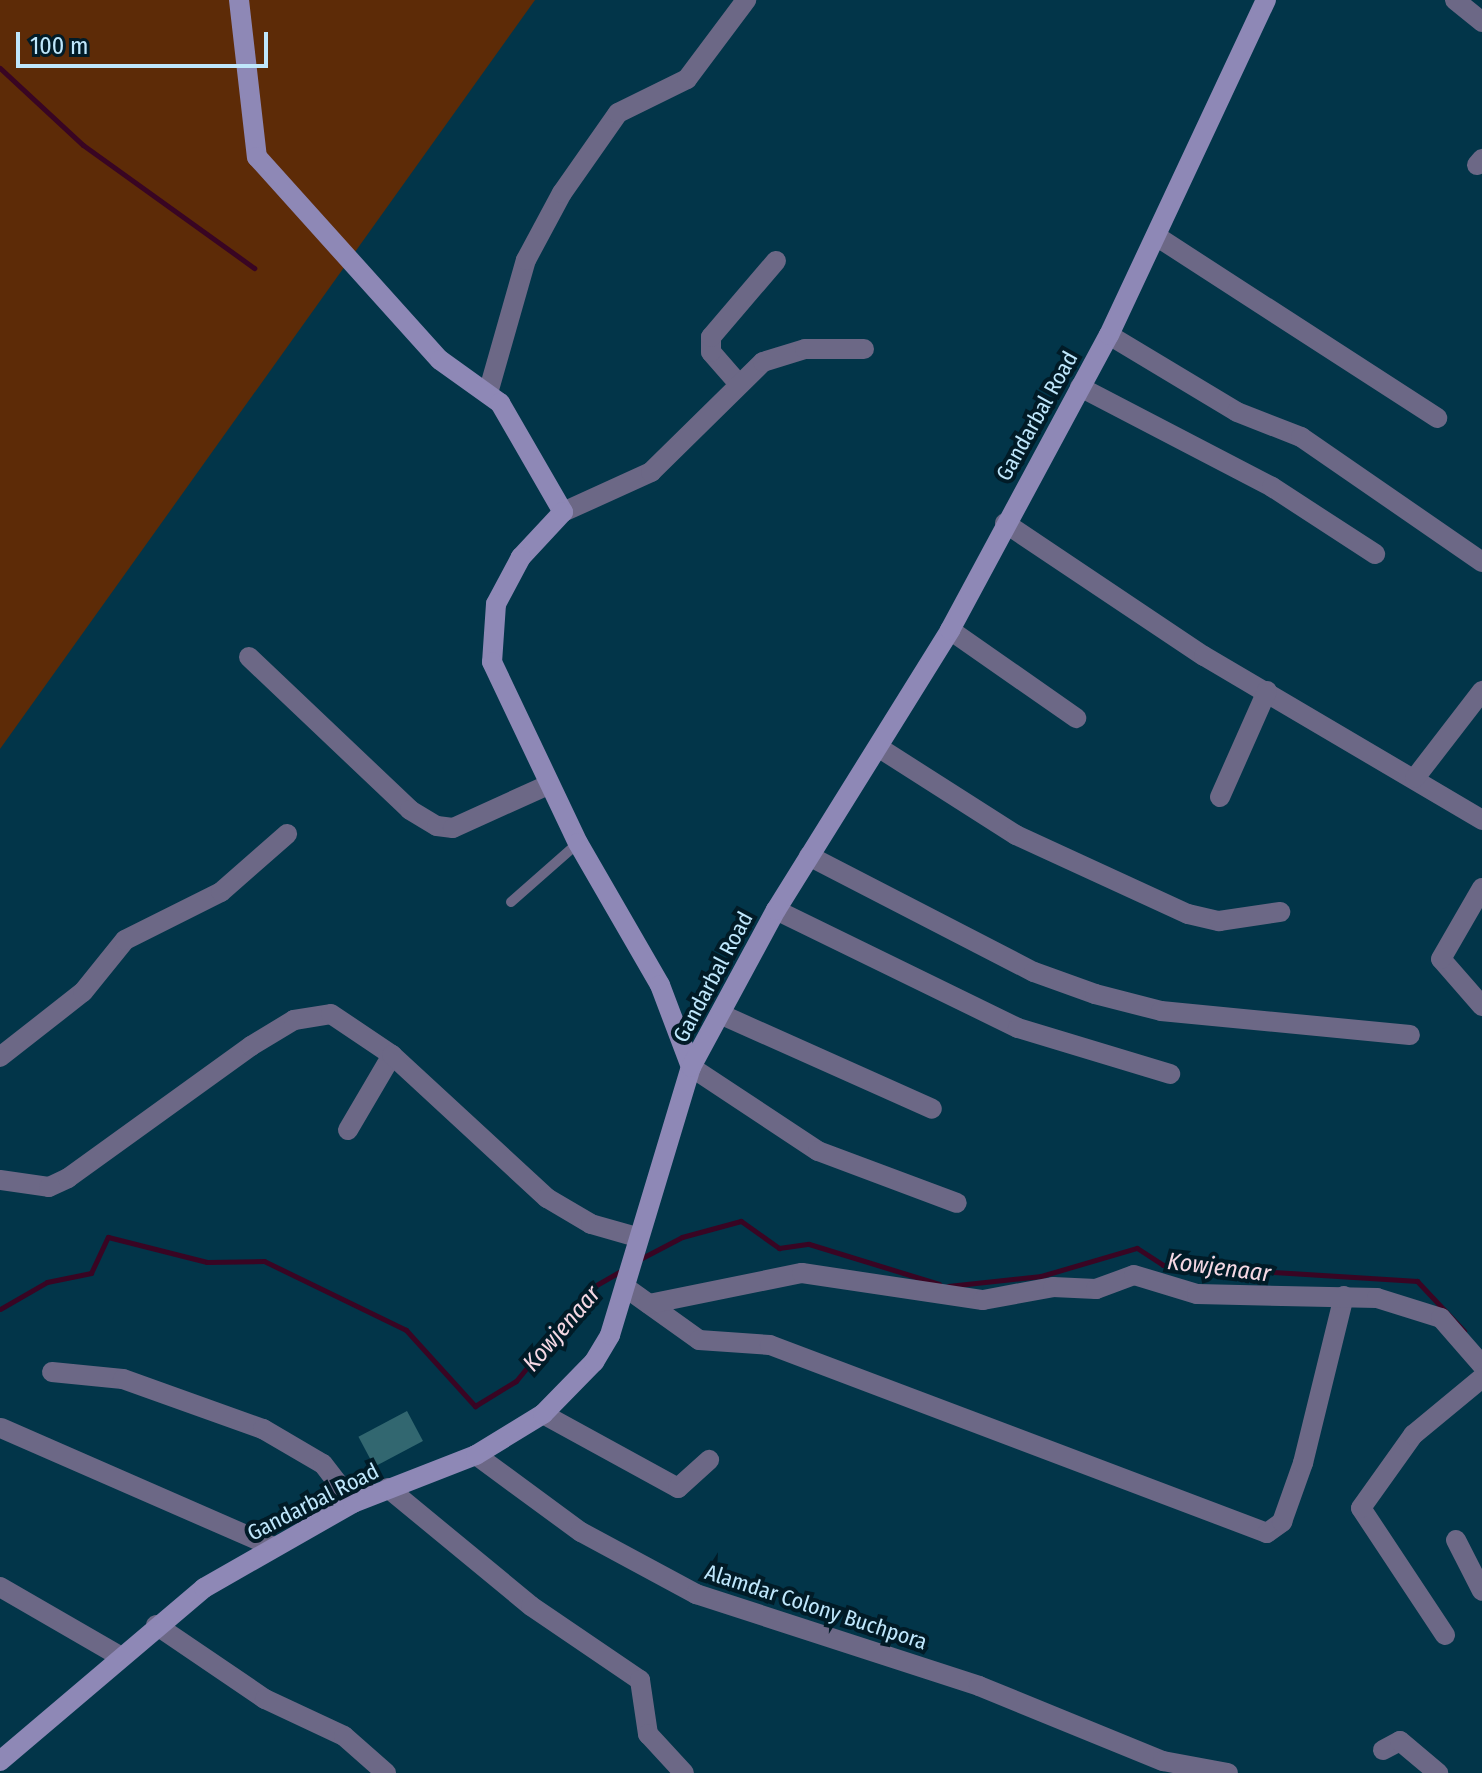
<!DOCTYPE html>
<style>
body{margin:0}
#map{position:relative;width:1482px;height:1773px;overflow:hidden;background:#023549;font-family:"Fira Sans Condensed",sans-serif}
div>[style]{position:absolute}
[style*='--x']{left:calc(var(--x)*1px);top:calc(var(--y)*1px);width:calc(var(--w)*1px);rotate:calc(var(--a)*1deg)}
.green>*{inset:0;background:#5d2b07}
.stream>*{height:5px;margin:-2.5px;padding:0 2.5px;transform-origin:2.5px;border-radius:2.5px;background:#390523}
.building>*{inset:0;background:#326770;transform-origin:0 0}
.lane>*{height:10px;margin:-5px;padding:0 5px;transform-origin:5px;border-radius:5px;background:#6c6886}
.street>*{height:20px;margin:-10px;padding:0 10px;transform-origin:10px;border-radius:10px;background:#6c6886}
.secondary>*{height:20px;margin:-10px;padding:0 10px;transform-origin:10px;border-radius:10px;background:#8e88b6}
span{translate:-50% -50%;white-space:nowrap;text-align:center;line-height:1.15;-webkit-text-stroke:8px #011b27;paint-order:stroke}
.street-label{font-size:22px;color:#bfe7fc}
.water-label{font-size:24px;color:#f5d8e4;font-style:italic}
.scale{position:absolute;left:16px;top:32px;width:252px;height:36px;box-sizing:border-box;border:4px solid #bfe7fc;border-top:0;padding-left:10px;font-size:24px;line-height:28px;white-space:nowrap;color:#bfe7fc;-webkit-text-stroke:6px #011b27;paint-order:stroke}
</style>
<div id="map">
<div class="green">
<i style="clip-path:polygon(0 0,535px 0,0 749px)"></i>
</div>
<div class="stream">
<i style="--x:0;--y:68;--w:113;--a:42.9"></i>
<i style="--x:83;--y:145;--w:211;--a:35.7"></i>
<i style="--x:640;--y:1259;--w:47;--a:-27.6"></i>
<i style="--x:682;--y:1237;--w:61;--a:-15.2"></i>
<i style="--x:741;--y:1221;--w:47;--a:35.4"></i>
<i style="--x:779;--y:1248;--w:30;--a:-8"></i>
<i style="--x:809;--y:1244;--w:136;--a:17.1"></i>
<i style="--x:948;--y:1286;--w:94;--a:-6.1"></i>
<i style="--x:1041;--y:1276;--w:100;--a:-16.3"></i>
<i style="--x:1137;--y:1248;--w:31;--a:33"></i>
<i style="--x:1163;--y:1265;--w:255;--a:3.6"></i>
<i style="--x:1417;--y:1281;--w:69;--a:46.8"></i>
<i style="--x:0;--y:1309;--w:54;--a:-29.9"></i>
<i style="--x:47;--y:1282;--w:45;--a:-11.6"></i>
<i style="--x:91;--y:1273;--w:40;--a:-65"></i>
<i style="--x:108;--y:1237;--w:102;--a:14.2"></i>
<i style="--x:207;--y:1262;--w:57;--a:-1"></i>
<i style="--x:264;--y:1261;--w:158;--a:25.9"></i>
<i style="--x:406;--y:1330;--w:103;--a:47.8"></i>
<i style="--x:475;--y:1406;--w:48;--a:-31.4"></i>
<i style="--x:516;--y:1381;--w:122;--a:-50.7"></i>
<i style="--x:593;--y:1287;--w:36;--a:-30"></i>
</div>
<div class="building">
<i style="left:407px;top:1411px;width:34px;height:55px;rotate:62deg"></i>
</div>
<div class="lane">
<i style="--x:511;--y:902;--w:89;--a:-41.4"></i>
</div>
<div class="street">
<i style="--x:1455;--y:0;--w:35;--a:39"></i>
<i style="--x:1477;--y:165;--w:8;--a:-50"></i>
<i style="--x:1156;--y:236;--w:335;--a:32.9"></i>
<i style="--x:1109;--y:335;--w:149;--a:31"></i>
<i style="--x:1237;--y:412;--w:69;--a:21.3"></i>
<i style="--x:1301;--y:437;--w:220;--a:34.6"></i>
<i style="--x:738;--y:383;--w:41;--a:-131.1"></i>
<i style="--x:711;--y:352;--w:15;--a:-90"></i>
<i style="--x:711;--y:337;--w:100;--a:-49.5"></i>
<i style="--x:1080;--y:387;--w:216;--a:27.5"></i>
<i style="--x:1272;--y:487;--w:123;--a:33"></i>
<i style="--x:488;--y:393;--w:138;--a:-74.1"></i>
<i style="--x:526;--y:260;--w:76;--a:-61.8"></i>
<i style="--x:562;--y:193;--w:98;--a:-55"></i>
<i style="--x:618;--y:113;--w:77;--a:-26.2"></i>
<i style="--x:687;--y:79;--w:99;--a:-53.2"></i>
<i style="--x:563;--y:512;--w:97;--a:-24.4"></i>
<i style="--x:651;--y:472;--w:157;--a:-44.5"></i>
<i style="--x:763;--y:362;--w:44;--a:-17.2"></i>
<i style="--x:805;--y:349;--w:59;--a:0"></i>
<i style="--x:1005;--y:523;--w:239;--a:33.8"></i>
<i style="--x:1204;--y:656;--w:323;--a:30.5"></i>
<i style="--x:950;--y:630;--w:154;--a:34.9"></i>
<i style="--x:249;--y:657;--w:222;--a:43.5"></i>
<i style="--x:410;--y:810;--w:31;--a:31"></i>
<i style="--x:437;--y:826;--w:16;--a:7"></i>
<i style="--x:453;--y:828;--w:104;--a:-24.4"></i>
<i style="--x:881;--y:749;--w:160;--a:32.5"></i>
<i style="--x:1016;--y:835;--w:189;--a:24.7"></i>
<i style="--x:1188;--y:914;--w:32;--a:13"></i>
<i style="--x:1219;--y:921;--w:62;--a:-8.4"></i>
<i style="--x:1415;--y:778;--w:110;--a:-52.4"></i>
<i style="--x:1220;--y:797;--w:116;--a:-66.1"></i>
<i style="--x:809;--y:856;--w:253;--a:27.3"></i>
<i style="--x:1034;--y:972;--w:65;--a:19.8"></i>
<i style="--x:1095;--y:994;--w:68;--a:14.4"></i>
<i style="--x:1161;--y:1011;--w:250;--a:5.5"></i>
<i style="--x:776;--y:910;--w:269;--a:26"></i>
<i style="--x:1018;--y:1028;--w:159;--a:16.8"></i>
<i style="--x:1482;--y:1006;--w:62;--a:-131.1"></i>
<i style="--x:1441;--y:959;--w:82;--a:-60"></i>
<i style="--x:720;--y:1014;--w:232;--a:24.1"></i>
<i style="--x:0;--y:1057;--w:105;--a:-38.1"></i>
<i style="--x:83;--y:992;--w:67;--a:-51.1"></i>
<i style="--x:125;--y:940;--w:107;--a:-26.6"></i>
<i style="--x:221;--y:892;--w:88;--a:-41.3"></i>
<i style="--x:691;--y:1067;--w:152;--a:33.5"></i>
<i style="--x:818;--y:1151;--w:148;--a:20.5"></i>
<i style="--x:348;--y:1130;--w:87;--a:-59.6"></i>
<i style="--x:0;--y:1180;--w:49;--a:8.1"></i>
<i style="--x:49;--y:1187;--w:21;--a:-25"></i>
<i style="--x:68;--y:1178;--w:226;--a:-35.8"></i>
<i style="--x:251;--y:1046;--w:50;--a:-31.2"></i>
<i style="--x:294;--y:1020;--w:37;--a:-9"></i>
<i style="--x:331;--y:1014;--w:73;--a:33.9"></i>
<i style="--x:392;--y:1055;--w:211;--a:42.7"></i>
<i style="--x:547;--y:1198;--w:51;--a:30.6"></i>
<i style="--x:591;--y:1224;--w:48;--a:15.8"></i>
<i style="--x:625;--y:1287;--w:91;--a:35.6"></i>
<i style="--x:699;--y:1340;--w:71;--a:4"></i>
<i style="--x:770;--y:1345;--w:531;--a:20.72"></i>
<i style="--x:1267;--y:1533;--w:19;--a:-36"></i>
<i style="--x:1282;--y:1522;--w:63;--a:-70.4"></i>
<i style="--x:1303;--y:1463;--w:172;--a:-76.2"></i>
<i style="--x:649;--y:1304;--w:156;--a:-11.5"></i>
<i style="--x:802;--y:1273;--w:183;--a:8.5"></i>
<i style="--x:983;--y:1300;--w:71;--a:-10.5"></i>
<i style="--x:1053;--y:1287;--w:43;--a:2.7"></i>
<i style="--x:1096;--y:1289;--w:40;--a:-20.2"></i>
<i style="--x:1134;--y:1275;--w:66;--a:16.8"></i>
<i style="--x:1197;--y:1294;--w:180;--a:1.3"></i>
<i style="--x:1377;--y:1298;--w:67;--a:17.4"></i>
<i style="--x:1441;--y:1318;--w:62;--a:48.9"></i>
<i style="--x:52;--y:1372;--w:71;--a:5.6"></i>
<i style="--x:123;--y:1379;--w:149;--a:19.7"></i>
<i style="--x:263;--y:1429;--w:69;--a:30.3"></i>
<i style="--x:323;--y:1464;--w:49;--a:52.4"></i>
<i style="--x:543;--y:1414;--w:154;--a:28.7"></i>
<i style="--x:678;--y:1488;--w:42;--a:-42.1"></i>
<i style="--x:1;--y:1428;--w:297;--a:23.6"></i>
<i style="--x:476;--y:1455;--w:130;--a:36.3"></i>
<i style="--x:581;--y:1532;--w:131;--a:28.3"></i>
<i style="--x:696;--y:1594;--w:298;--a:18"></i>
<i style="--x:979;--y:1686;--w:199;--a:22.2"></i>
<i style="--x:1163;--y:1761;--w:66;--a:10.5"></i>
<i style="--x:388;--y:1488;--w:185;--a:39.5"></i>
<i style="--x:531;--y:1606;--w:132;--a:34.2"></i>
<i style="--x:640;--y:1680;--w:55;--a:81.6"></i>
<i style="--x:648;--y:1734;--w:53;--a:47.3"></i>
<i style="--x:1456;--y:1540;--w:57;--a:63"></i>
<i style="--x:0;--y:1587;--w:136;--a:30"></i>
<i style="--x:156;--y:1625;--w:132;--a:34.2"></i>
<i style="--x:265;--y:1699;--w:87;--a:25.1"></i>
<i style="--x:344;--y:1736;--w:56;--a:41.4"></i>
<i style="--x:1445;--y:1635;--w:152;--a:-123.5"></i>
<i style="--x:1361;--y:1508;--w:90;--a:-54.5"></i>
<i style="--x:1413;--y:1435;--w:89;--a:-39.6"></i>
<i style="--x:1383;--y:1750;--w:19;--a:-28"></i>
<i style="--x:1400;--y:1741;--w:50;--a:40.1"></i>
</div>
<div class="secondary">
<i style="--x:239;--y:0;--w:158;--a:83.5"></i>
<i style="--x:257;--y:157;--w:273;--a:48"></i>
<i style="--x:440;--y:360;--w:74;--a:35.6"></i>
<i style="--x:500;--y:403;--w:126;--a:60"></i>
<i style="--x:563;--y:512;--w:62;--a:133"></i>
<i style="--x:521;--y:557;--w:53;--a:118"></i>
<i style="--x:496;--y:604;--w:58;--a:93.9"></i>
<i style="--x:492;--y:662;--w:200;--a:64.6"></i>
<i style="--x:578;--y:843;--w:164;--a:60"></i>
<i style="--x:660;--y:985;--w:88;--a:69.3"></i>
<i style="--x:0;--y:1761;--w:267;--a:-40.3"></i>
<i style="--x:204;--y:1588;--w:172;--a:-29.7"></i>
<i style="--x:353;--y:1503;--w:132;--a:-21.3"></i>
<i style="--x:476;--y:1455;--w:79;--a:-31.5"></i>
<i style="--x:543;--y:1414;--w:73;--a:-45.6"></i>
<i style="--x:594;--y:1362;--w:31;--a:-59"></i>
<i style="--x:610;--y:1335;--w:280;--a:-73.2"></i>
<i style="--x:691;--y:1067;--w:179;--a:-61.6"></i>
<i style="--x:776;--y:910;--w:330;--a:-58.1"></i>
<i style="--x:950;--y:630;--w:335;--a:-61.7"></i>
<i style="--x:1109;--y:335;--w:370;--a:-64.9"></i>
</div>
<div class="street-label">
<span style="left:1037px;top:416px;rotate:-61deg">Gandarbal Road</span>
<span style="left:713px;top:977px;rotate:-62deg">Gandarbal Road</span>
<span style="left:313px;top:1502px;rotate:-27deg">Gandarbal Road</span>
<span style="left:816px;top:1607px;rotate:18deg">Alamdar Colony Buchpora</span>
</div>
<div class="water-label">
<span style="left:1219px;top:1268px;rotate:7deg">Kowjenaar</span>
<span style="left:562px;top:1329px;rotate:-49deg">Kowjenaar</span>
</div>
<div class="scale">100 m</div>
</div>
